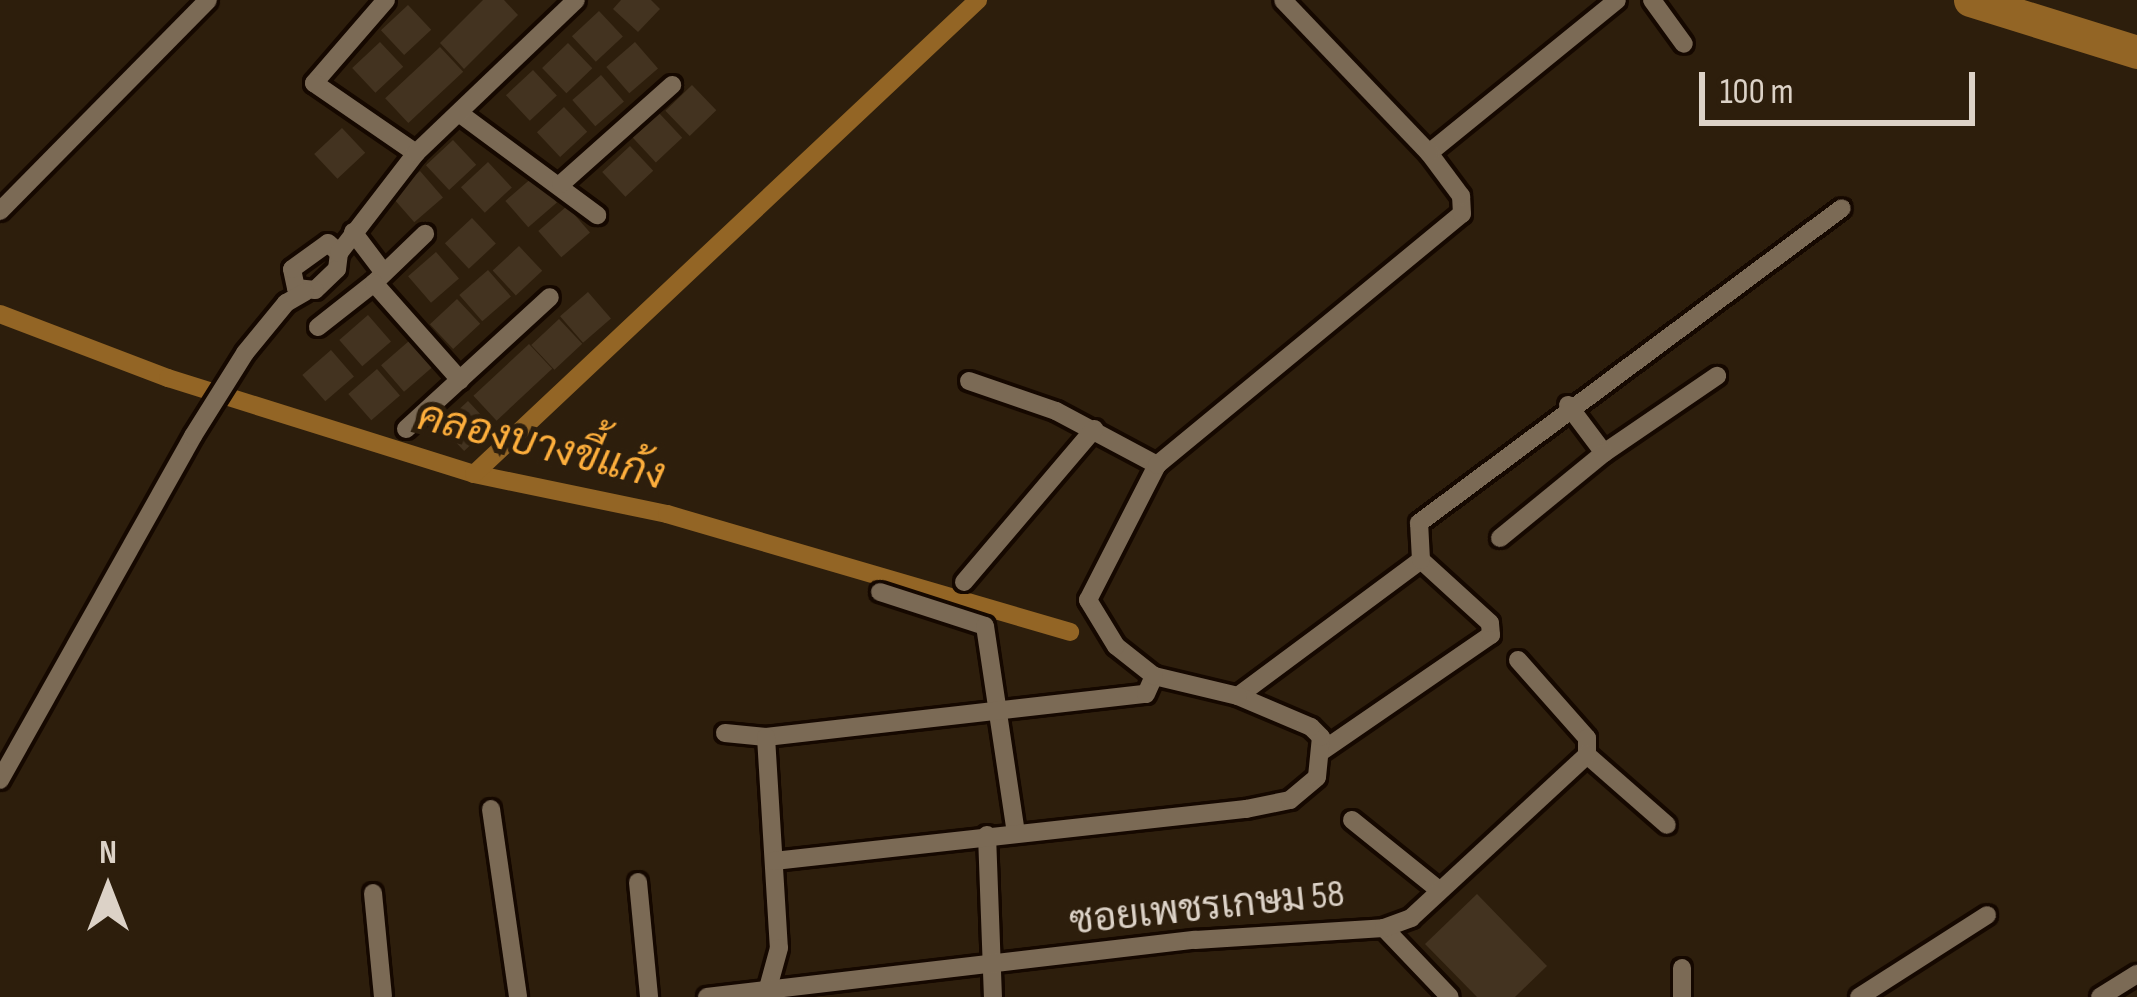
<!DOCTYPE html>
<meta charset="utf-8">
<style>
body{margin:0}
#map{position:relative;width:2137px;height:997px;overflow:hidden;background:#2d1e0c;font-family:"Sofia Sans Condensed",Sarabun,sans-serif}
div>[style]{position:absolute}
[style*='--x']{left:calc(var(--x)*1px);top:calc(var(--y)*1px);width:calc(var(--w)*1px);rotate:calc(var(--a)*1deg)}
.canal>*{height:18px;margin:-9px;padding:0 9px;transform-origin:9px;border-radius:9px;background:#936525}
.river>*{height:33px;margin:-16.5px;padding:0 16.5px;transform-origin:16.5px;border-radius:16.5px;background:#936525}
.building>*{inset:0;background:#433320;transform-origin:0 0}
.roads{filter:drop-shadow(3px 0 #150800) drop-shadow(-3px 0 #150800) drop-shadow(0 3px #150800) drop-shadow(0 -3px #150800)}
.minor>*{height:18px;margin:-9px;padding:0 9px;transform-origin:9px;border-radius:9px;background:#7b6a55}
span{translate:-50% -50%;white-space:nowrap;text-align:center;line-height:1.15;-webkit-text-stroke:10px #2d1e0c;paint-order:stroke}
.street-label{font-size:39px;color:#dcd2c7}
.water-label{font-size:42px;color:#fdae3c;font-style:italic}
.north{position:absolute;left:48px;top:829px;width:120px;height:120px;-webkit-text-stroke:9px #2d1e0c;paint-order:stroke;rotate:0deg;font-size:33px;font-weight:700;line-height:48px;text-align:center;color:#dcd2c7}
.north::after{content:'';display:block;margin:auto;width:42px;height:54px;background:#dcd2c7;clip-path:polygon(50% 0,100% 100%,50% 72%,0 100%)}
.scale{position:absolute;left:1699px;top:72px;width:276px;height:54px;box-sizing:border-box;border:6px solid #dcd2c7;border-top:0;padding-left:15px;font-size:36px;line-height:42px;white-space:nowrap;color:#dcd2c7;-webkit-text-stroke:9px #2d1e0c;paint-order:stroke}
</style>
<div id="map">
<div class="canal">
<i style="--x:0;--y:314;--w:180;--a:20.9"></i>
<i style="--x:168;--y:378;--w:321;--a:17.4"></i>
<i style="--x:474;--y:474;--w:197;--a:11.7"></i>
<i style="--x:667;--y:514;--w:420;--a:16.3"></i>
<i style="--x:474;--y:474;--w:692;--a:-43.24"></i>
</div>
<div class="river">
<i style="--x:1970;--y:0;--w:175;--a:17.3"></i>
</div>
<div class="building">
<i style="clip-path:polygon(483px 0,504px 0,518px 15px,464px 69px,440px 43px)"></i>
<i style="clip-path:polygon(621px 0,651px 0,660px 9px,638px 32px,613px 9px)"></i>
<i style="left:408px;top:5px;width:34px;height:37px;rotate:47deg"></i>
<i style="left:599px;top:11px;width:35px;height:37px;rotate:47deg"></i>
<i style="left:380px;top:42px;width:34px;height:38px;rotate:47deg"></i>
<i style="left:635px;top:42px;width:35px;height:38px;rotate:49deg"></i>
<i style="left:568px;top:43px;width:35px;height:36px;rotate:46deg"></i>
<i style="left:440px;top:47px;width:34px;height:75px;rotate:47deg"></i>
<i style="left:533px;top:70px;width:35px;height:37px;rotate:47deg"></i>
<i style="left:601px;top:75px;width:35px;height:38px;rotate:49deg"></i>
<i style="left:692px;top:85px;width:35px;height:37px;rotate:46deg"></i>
<i style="left:564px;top:107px;width:34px;height:37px;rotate:47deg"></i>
<i style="left:659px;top:113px;width:34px;height:36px;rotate:47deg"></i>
<i style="left:342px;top:128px;width:34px;height:38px;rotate:47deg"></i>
<i style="left:453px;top:140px;width:34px;height:37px;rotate:47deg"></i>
<i style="left:630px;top:146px;width:34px;height:38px;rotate:47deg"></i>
<i style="left:488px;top:162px;width:35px;height:37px;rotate:47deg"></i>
<i style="left:420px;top:171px;width:35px;height:38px;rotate:49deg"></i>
<i style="left:534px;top:176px;width:35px;height:38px;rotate:49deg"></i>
<i style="left:567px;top:206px;width:35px;height:38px;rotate:49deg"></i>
<i style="left:472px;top:218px;width:35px;height:37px;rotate:47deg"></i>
<i style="left:519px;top:246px;width:34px;height:36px;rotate:47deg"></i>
<i style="left:436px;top:252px;width:35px;height:37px;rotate:49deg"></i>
<i style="left:488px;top:270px;width:35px;height:38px;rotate:49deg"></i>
<i style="left:588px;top:292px;width:35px;height:37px;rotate:49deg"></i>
<i style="left:457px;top:299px;width:34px;height:37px;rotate:47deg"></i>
<i style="left:368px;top:315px;width:35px;height:38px;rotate:49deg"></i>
<i style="left:559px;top:319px;width:34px;height:38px;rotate:47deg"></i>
<i style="left:409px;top:341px;width:35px;height:37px;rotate:49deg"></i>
<i style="left:529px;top:344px;width:34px;height:76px;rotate:47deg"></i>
<i style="left:331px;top:350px;width:35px;height:38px;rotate:49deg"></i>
<i style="left:377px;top:369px;width:35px;height:38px;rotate:49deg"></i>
<i style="left:468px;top:401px;width:34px;height:37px;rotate:47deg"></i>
<i style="clip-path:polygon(1477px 894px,1547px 966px,1515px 997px,1477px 997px,1425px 944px)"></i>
</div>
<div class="roads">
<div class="minor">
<i style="--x:386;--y:0;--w:110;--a:130.9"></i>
<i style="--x:314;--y:83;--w:124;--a:34.5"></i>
<i style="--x:1652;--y:0;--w:54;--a:54"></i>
<i style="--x:459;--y:113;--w:172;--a:36.5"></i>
<i style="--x:1429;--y:153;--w:242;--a:-39.1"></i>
<i style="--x:561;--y:184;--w:149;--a:-41.7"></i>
<i style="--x:0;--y:211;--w:296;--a:-45.4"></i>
<i style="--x:353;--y:232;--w:51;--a:52.9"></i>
<i style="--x:328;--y:243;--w:15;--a:42"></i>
<i style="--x:339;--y:253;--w:16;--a:97"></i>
<i style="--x:337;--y:269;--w:30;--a:136"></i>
<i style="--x:315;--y:290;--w:19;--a:-174"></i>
<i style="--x:296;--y:288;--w:19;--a:-102"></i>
<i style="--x:292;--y:269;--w:44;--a:-35.8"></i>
<i style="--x:339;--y:253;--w:126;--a:-52.4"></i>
<i style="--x:416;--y:153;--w:221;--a:-43.7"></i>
<i style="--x:374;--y:283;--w:71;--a:-43.9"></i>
<i style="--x:318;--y:327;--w:71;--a:-38.2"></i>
<i style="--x:374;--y:283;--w:130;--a:48.4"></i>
<i style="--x:969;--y:381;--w:92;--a:19"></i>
<i style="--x:1056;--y:411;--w:115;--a:28.1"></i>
<i style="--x:1568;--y:405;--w:60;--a:53.1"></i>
<i style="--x:1604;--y:453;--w:137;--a:-34.3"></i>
<i style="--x:406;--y:429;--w:195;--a:-42.5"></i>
<i style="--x:1500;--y:538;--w:134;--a:-39.3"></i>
<i style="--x:964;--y:582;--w:201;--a:-49.6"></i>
<i style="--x:880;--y:592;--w:110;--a:17.9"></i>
<i style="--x:985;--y:626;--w:209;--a:81.5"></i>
<i style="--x:1518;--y:660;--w:104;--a:48.5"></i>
<i style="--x:1587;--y:738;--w:17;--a:90"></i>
<i style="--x:1587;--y:755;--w:106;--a:41.2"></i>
<i style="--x:1238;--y:696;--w:228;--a:-36.6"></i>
<i style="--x:725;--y:733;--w:41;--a:5.6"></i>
<i style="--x:766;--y:737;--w:382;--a:-6.5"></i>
<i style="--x:1146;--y:694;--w:20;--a:-66"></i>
<i style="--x:766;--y:737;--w:211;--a:86.5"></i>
<i style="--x:779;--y:948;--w:41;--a:105.4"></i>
<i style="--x:1322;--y:751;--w:205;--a:-34.5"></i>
<i style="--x:1491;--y:635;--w:12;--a:-95"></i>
<i style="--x:1490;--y:623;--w:93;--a:-137.6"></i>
<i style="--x:1421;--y:560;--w:37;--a:-93"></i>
<i style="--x:1419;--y:523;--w:527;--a:-36.67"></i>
<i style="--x:0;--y:780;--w:394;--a:-60.7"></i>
<i style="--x:193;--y:436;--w:98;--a:-57.9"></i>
<i style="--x:245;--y:353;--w:65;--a:-50.6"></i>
<i style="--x:286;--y:303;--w:22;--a:-30"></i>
<i style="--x:491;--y:809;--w:190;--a:81.8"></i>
<i style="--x:1352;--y:820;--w:112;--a:38.8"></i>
<i style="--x:987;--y:835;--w:162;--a:87.9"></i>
<i style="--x:774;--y:861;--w:475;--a:-6.3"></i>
<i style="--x:1246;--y:809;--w:45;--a:-11.6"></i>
<i style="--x:1290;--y:800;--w:35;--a:-40"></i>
<i style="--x:1317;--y:777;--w:40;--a:-84.3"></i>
<i style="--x:1321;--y:737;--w:14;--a:-135"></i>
<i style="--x:1311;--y:727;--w:79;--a:-157"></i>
<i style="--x:1238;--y:696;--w:86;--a:-166.6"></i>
<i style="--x:1154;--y:676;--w:48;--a:-141.7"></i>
<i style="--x:1116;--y:646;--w:54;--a:-121.3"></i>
<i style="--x:1088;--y:600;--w:152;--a:-62.9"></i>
<i style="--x:1157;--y:465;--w:395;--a:-39.5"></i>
<i style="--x:1462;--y:214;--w:18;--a:-93"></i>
<i style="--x:1461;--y:196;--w:54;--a:-126.7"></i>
<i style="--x:1429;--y:153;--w:211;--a:-133.7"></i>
<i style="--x:638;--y:882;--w:116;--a:84.5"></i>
<i style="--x:373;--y:893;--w:104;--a:84.5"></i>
<i style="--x:1384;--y:928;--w:95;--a:46.3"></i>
<i style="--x:1682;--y:968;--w:29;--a:90"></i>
<i style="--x:707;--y:997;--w:491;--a:-6.7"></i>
<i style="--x:1195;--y:940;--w:189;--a:-3.6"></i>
<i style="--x:1384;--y:928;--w:29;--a:-20"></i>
<i style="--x:1411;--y:918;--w:240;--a:-42.8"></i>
<i style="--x:1859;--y:997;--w:152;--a:-32.6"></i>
<i style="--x:2100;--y:997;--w:44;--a:-31.9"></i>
</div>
</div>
<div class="street-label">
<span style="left:1207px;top:909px;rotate:-6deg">ซอยเพชรเกษม 58</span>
</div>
<div class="water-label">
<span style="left:541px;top:447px;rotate:14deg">คลองบางขี้แก้ง</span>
</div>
<div class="north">N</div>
<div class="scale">100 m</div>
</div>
